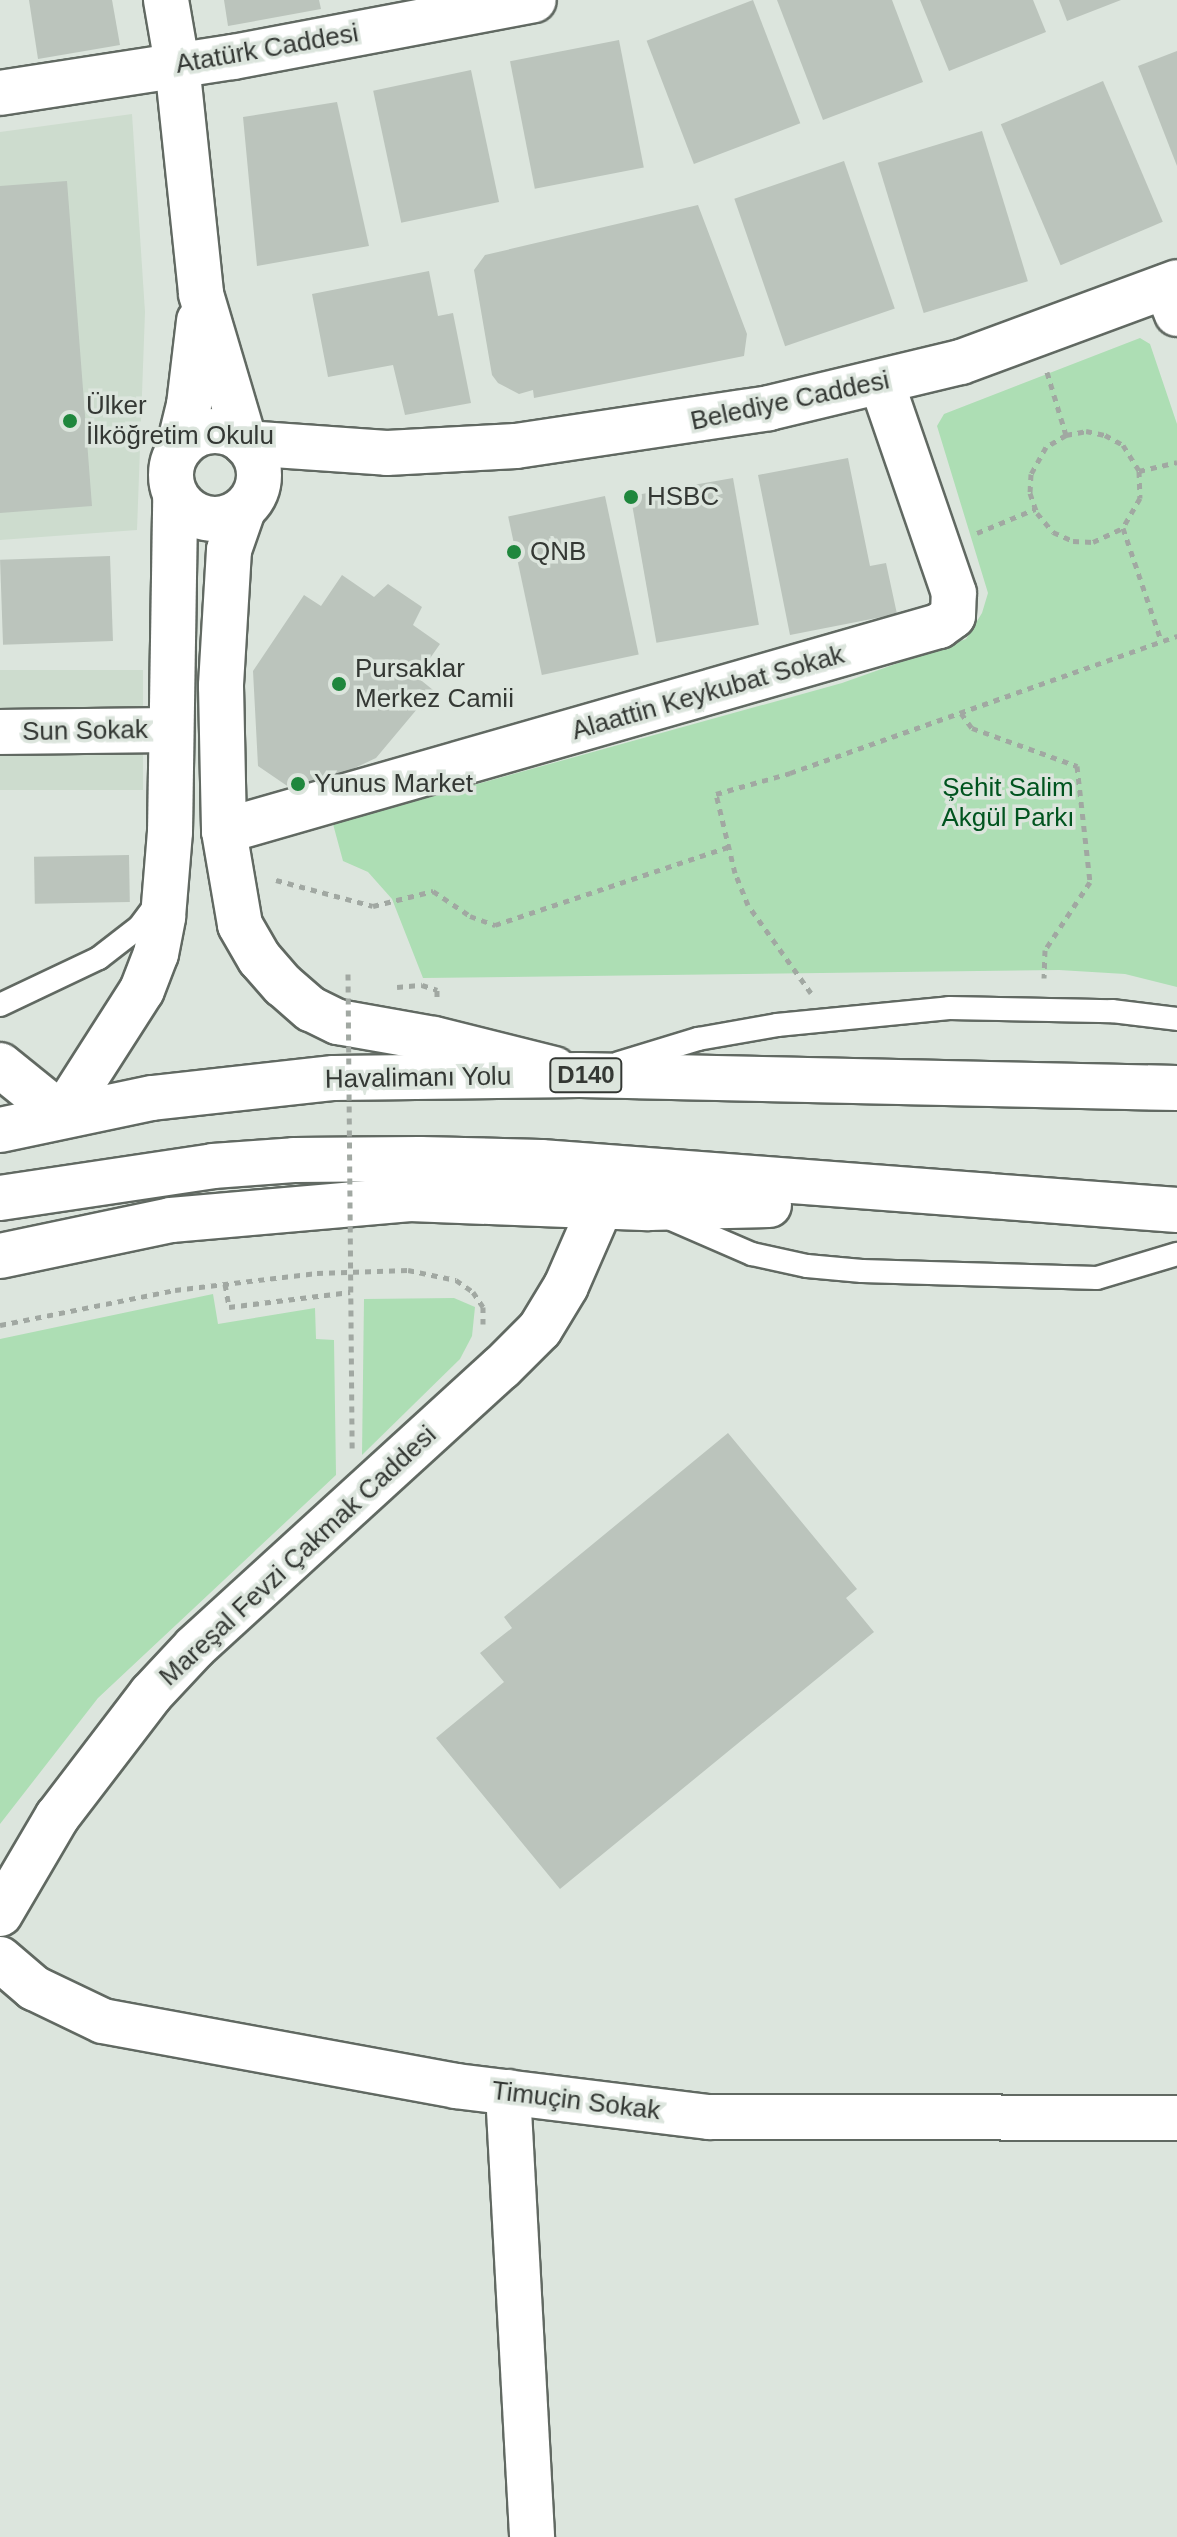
<!DOCTYPE html>
<meta charset="utf-8">
<style>
body{margin:0}
#map{position:relative;width:1177px;height:2537px;overflow:hidden;background:#dce5dd;font-family:Arial,sans-serif}
div>[style]{position:absolute}
[style*='--x']{left:calc(var(--x)*1px);top:calc(var(--y)*1px);width:calc(var(--w)*1px);rotate:calc(var(--a)*1deg)}
.built>*{inset:0;background:#cddcce;transform-origin:0 0}
.green>*{inset:0;background:#addeb4}
.building>*{inset:0;background:#bbc4bc;transform-origin:0 0}
.path>*{height:5px;margin-top:-2.5px;transform-origin:0;background:repeating-linear-gradient(90deg,#a1a8a2 0 6px,transparent 0 12px)}
.roads{filter:drop-shadow(2px 0 #616962) drop-shadow(-2px 0 #616962) drop-shadow(0 2px #616962) drop-shadow(0 -2px #616962)}
.lane>*{height:22px;margin:-11px;padding:0 11px;transform-origin:11px;border-radius:11px;background:#fff}
.street>*{height:44px;margin:-22px;padding:0 22px;transform-origin:22px;border-radius:22px;background:#fff}
.secondary>*{height:44px;margin:-22px;padding:0 22px;transform-origin:22px;border-radius:22px;background:#fff}
.secondary>.ring{margin:-22px;padding:0;box-sizing:content-box;background:none;border:44px solid #fff;border-radius:50%}
.highway>*{height:44px;margin:-22px;padding:0 22px;transform-origin:22px;border-radius:22px;background:#fff}
.path-bridge>*{height:5px;margin-top:-2.5px;transform-origin:0;background:repeating-linear-gradient(90deg,#a1a8a2 0 6px,transparent 0 12px)}
.dots>*{width:22px;height:22px;translate:-50% -50%;box-sizing:border-box;border:4px solid #dce5dd;border-radius:50%}
span{translate:-50% -50%;white-space:nowrap;text-align:center;line-height:1.15;-webkit-text-stroke:7px #dce5dd;paint-order:stroke}
.shield-label span{padding:2px 6px;background:#dce5dd;border:2px solid;border-radius:6px;-webkit-text-stroke-width:0}
.shield-label{font-size:24px;color:#343834;font-weight:700}
.street-label{font-size:26px;color:#343834}
.poi-label{font-size:26px;color:#343834}
.left{translate:0 -50%;text-align:left}
.park-label{font-size:26px;color:#00541f}
</style>
<div id="map">
<div class="built">
<i style="clip-path:polygon(132px 114px,145px 312px,137px 530px,0 540px,0 132px)"></i>
<i style="left:0;top:670px;width:143px;height:120px"></i>
</div>
<div class="green">
<i style="clip-path:polygon(1140px 338px,1150px 344px,1177px 424px,1177px 987px,1125px 974px,1059px 970px,423px 978px,392px 899px,368px 872px,343px 861px,333px 824px,842px 683px,966px 639px,982px 613px,988px 593px,937px 426px,944px 414px)"></i>
<i style="clip-path:polygon(213px 1294px,218px 1324px,315px 1308px,316px 1339px,334px 1340px,336px 1475px,98px 1698px,0 1824px,0 1339px)"></i>
<i style="clip-path:polygon(454px 1298px,475px 1307px,472px 1336px,460px 1359px,362px 1455px,364px 1299px)"></i>
</div>
<div class="building">
<i style="clip-path:polygon(29px 0,112px 0,120px 45px,38px 59px)"></i>
<i style="clip-path:polygon(224px 0,319px 0,321px 9px,228px 26px)"></i>
<i style="left:753px;top:0;width:132px;height:114px;rotate:69deg"></i>
<i style="clip-path:polygon(777px 0,892px 0,923px 82px,823px 120px)"></i>
<i style="clip-path:polygon(920px 0,1033px 0,1046px 32px,949px 71px)"></i>
<i style="clip-path:polygon(1059px 0,1121px 0,1067px 21px)"></i>
<i style="left:619px;top:40px;width:130px;height:111px;rotate:79deg"></i>
<i style="clip-path:polygon(1177px 51px,1177px 166px,1138px 66px)"></i>
<i style="left:471px;top:70px;width:135px;height:100px;rotate:78deg"></i>
<i style="left:1103px;top:81px;width:153px;height:111px;rotate:67deg"></i>
<i style="clip-path:polygon(337px 102px,369px 246px,257px 266px,243px 117px)"></i>
<i style="left:982px;top:131px;width:157px;height:109px;rotate:73deg"></i>
<i style="left:844px;top:161px;width:156px;height:116px;rotate:71deg"></i>
<i style="clip-path:polygon(67px 181px,92px 506px,0 513px,0 186px)"></i>
<i style="clip-path:polygon(698px 205px,747px 334px,744px 356px,534px 398px,533px 390px,519px 394px,498px 383px,492px 375px,474px 270px,485px 255px)"></i>
<i style="clip-path:polygon(429px 271px,438px 316px,453px 313px,471px 403px,405px 415px,393px 365px,328px 377px,312px 294px)"></i>
<i style="clip-path:polygon(848px 458px,870px 566px,886px 563px,897px 614px,790px 635px,758px 475px)"></i>
<i style="left:733px;top:478px;width:149px;height:104px;rotate:80deg"></i>
<i style="left:605px;top:496px;width:162px;height:99px;rotate:78deg"></i>
<i style="left:110px;top:556px;width:85px;height:110px;rotate:88deg"></i>
<i style="clip-path:polygon(342px 575px,374px 597px,388px 584px,422px 607px,413px 625px,440px 644px,417px 677px,433px 690px,376px 758px,299px 794px,258px 766px,253px 671px,304px 595px,321px 606px)"></i>
<i style="left:129px;top:855px;width:47px;height:95px;rotate:89deg"></i>
<i style="clip-path:polygon(728px 1433px,857px 1589px,846px 1598px,874px 1632px,560px 1889px,436px 1738px,504px 1682px,480px 1653px,512px 1628px,504px 1617px)"></i>
</div>
<div class="path">
<i style="--x:1047;--y:372;--w:66;--a:73.2"></i>
<i style="--x:1066;--y:435;--w:20;--a:-11"></i>
<i style="--x:1086;--y:431;--w:19;--a:12"></i>
<i style="--x:1105;--y:435;--w:21;--a:29"></i>
<i style="--x:1123;--y:445;--w:31;--a:58"></i>
<i style="--x:1139;--y:471;--w:27;--a:88"></i>
<i style="--x:1140;--y:498;--w:34;--a:120"></i>
<i style="--x:1123;--y:528;--w:118;--a:71.3"></i>
<i style="--x:1066;--y:435;--w:23;--a:149"></i>
<i style="--x:1046;--y:447;--w:31;--a:119"></i>
<i style="--x:1031;--y:474;--w:19;--a:93"></i>
<i style="--x:1030;--y:493;--w:21;--a:71"></i>
<i style="--x:1037;--y:513;--w:25;--a:50"></i>
<i style="--x:1053;--y:532;--w:22;--a:24"></i>
<i style="--x:1073;--y:541;--w:20;--a:3"></i>
<i style="--x:1093;--y:542;--w:33;--a:-25"></i>
<i style="--x:1139;--y:471;--w:39;--a:-13"></i>
<i style="--x:977;--y:533;--w:63;--a:-22.5"></i>
<i style="--x:961;--y:713;--w:19;--a:54"></i>
<i style="--x:972;--y:728;--w:112;--a:19.9"></i>
<i style="--x:1077;--y:766;--w:117;--a:83.6"></i>
<i style="--x:1090;--y:882;--w:82;--a:123.5"></i>
<i style="--x:1045;--y:950;--w:28;--a:92"></i>
<i style="--x:276;--y:880;--w:100;--a:15"></i>
<i style="--x:373;--y:906;--w:62;--a:-14"></i>
<i style="--x:433;--y:891;--w:45;--a:34"></i>
<i style="--x:470;--y:916;--w:27;--a:20"></i>
<i style="--x:495;--y:925;--w:246;--a:-18.5"></i>
<i style="--x:397;--y:987;--w:25;--a:-5"></i>
<i style="--x:422;--y:985;--w:16;--a:18"></i>
<i style="--x:437;--y:990;--w:9;--a:90"></i>
<i style="--x:811;--y:993;--w:108;--a:-125.6"></i>
<i style="--x:748;--y:905;--w:35;--a:-112"></i>
<i style="--x:735;--y:873;--w:81;--a:-103.5"></i>
<i style="--x:716;--y:794;--w:77;--a:-15.8"></i>
<i style="--x:790;--y:773;--w:411;--a:-19.5"></i>
<i style="--x:225;--y:1284;--w:23;--a:80"></i>
<i style="--x:229;--y:1307;--w:122;--a:-7.1"></i>
<i style="--x:0;--y:1325;--w:178;--a:-11.3"></i>
<i style="--x:175;--y:1290;--w:143;--a:-6.8"></i>
<i style="--x:317;--y:1273;--w:91;--a:-1.9"></i>
<i style="--x:408;--y:1270;--w:49;--a:11.8"></i>
<i style="--x:456;--y:1280;--w:21;--a:35"></i>
<i style="--x:473;--y:1292;--w:18;--a:56"></i>
<i style="--x:483;--y:1307;--w:17;--a:90"></i>
</div>
<div class="roads">
<div class="lane">
<i style="--x:0;--y:1005;--w:110;--a:-25.4"></i>
<i style="--x:99;--y:958;--w:51;--a:-37.8"></i>
<i style="--x:139;--y:927;--w:26;--a:-53"></i>
<i style="--x:619;--y:1063;--w:83;--a:-16.9"></i>
<i style="--x:698;--y:1039;--w:80;--a:-10"></i>
<i style="--x:777;--y:1025;--w:173;--a:-5.6"></i>
<i style="--x:949;--y:1008;--w:163;--a:1.1"></i>
<i style="--x:1112;--y:1011;--w:65;--a:7"></i>
<i style="--x:664;--y:1216;--w:96;--a:23.4"></i>
<i style="--x:752;--y:1254;--w:56;--a:12.3"></i>
<i style="--x:807;--y:1266;--w:55;--a:5.2"></i>
<i style="--x:862;--y:1271;--w:235;--a:1.7"></i>
<i style="--x:1097;--y:1278;--w:84;--a:-16.7"></i>
</div>
<div class="street">
<i style="--x:1166;--y:287;--w:29;--a:68"></i>
<i style="--x:0;--y:732;--w:171;--a:-0.7"></i>
<i style="--x:224;--y:831;--w:744;--a:-16"></i>
<i style="--x:939;--y:626;--w:17;--a:-36"></i>
<i style="--x:953;--y:616;--w:23;--a:-88"></i>
<i style="--x:954;--y:593;--w:221;--a:-109"></i>
<i style="--x:0;--y:1065;--w:80;--a:38.9"></i>
<i style="--x:0;--y:1959;--w:45;--a:40.5"></i>
<i style="--x:34;--y:1988;--w:76;--a:25.6"></i>
<i style="--x:103;--y:2021;--w:359;--a:10.4"></i>
<i style="--x:456;--y:2086;--w:255;--a:7"></i>
<i style="--x:709;--y:2117;--w:468;--a:0.1"></i>
<i style="--x:508;--y:2092;--w:446;--a:86.9"></i>
</div>
<div class="secondary">
<i style="--x:166;--y:0;--w:65;--a:80.2"></i>
<i style="--x:177;--y:64;--w:231;--a:84"></i>
<i style="--x:201;--y:294;--w:155;--a:73.5"></i>
<i style="--x:245;--y:443;--w:142;--a:4"></i>
<i style="--x:387;--y:453;--w:129;--a:-3.1"></i>
<i style="--x:516;--y:446;--w:256;--a:-8.5"></i>
<i style="--x:769;--y:408;--w:197;--a:-13.5"></i>
<i style="--x:961;--y:362;--w:230;--a:-20.3"></i>
<i style="--x:0;--y:93;--w:236;--a:-8.8"></i>
<i style="--x:233;--y:57;--w:306;--a:-10.7"></i>
<i class="ring" style="left:171px;top:431px;width:44px;height:44px"></i>
<i style="--x:178;--y:450;--w:46;--a:-76.3"></i>
<i style="--x:189;--y:405;--w:85;--a:-83.2"></i>
<i style="--x:243;--y:510;--w:42;--a:109.3"></i>
<i style="--x:229;--y:550;--w:136;--a:93.4"></i>
<i style="--x:221;--y:686;--w:145;--a:88.8"></i>
<i style="--x:224;--y:831;--w:95;--a:80.3"></i>
<i style="--x:240;--y:925;--w:39;--a:60"></i>
<i style="--x:260;--y:959;--w:35;--a:49"></i>
<i style="--x:283;--y:985;--w:37;--a:41"></i>
<i style="--x:311;--y:1009;--w:30;--a:26"></i>
<i style="--x:338;--y:1022;--w:97;--a:10"></i>
<i style="--x:434;--y:1039;--w:124;--a:14"></i>
<i style="--x:62;--y:1115;--w:148;--a:-57.4"></i>
<i style="--x:142;--y:990;--w:39;--a:-69"></i>
<i style="--x:156;--y:954;--w:38;--a:-79"></i>
<i style="--x:163;--y:917;--w:85;--a:-85.3"></i>
<i style="--x:170;--y:832;--w:336;--a:-89.1"></i>
<i style="--x:0;--y:1914;--w:113;--a:-59.6"></i>
<i style="--x:57;--y:1817;--w:155;--a:-52.6"></i>
<i style="--x:151;--y:1694;--w:64;--a:-46.9"></i>
<i style="--x:195;--y:1647;--w:414;--a:-42.4"></i>
<i style="--x:501;--y:1368;--w:55;--a:-45"></i>
<i style="--x:540;--y:1329;--w:50;--a:-58.8"></i>
<i style="--x:566;--y:1286;--w:87;--a:-66.4"></i>
</div>
<div class="highway">
<i style="--x:0;--y:1130;--w:155;--a:-11.9"></i>
<i style="--x:152;--y:1098;--w:183;--a:-6.3"></i>
<i style="--x:334;--y:1078;--w:246;--a:-0.7"></i>
<i style="--x:580;--y:1075;--w:597;--a:1.25"></i>
<i style="--x:0;--y:1198;--w:215;--a:-8.5"></i>
<i style="--x:213;--y:1166;--w:81;--a:-4.2"></i>
<i style="--x:294;--y:1160;--w:126;--a:-0.5"></i>
<i style="--x:420;--y:1159;--w:121;--a:1.4"></i>
<i style="--x:541;--y:1162;--w:638;--a:4.32"></i>
<i style="--x:0;--y:1256;--w:175;--a:-11.9"></i>
<i style="--x:171;--y:1220;--w:240;--a:-5"></i>
<i style="--x:410;--y:1199;--w:239;--a:2.2"></i>
<i style="--x:649;--y:1208;--w:120;--a:-1.4"></i>
</div>
</div>
<div class="path-bridge">
<i style="--x:348;--y:974;--w:476;--a:89.5"></i>
</div>
<div class="dots">
<i style="left:70px;top:421px;background:#1f873d"></i>
<i style="left:631px;top:497px;background:#1f873d"></i>
<i style="left:514px;top:552px;background:#1f873d"></i>
<i style="left:339px;top:684px;background:#1f873d"></i>
<i style="left:298px;top:784px;background:#1f873d"></i>
</div>
<div class="shield-label">
<span style="left:586px;top:1075px">D140</span>
</div>
<div class="street-label">
<span style="left:267px;top:49px;rotate:-10deg">Atatürk Caddesi</span>
<span style="left:790px;top:401px;rotate:-12deg">Belediye Caddesi</span>
<span style="left:708px;top:693px;rotate:-16deg">Alaattin Keykubat Sokak</span>
<span style="left:85px;top:731px;rotate:-1deg">Sun Sokak</span>
<span style="left:418px;top:1078px;rotate:-1deg">Havalimanı Yolu</span>
<span style="left:298px;top:1556px;rotate:-43deg">Mareşal Fevzi Çakmak Caddesi</span>
<span style="left:576px;top:2101px;rotate:7deg">Timuçin Sokak</span>
</div>
<div class="poi-label">
<span class="left" style="left:86px;top:421px">Ülker<br>İlköğretim Okulu</span>
<span class="left" style="left:647px;top:497px">HSBC</span>
<span class="left" style="left:530px;top:552px">QNB</span>
<span class="left" style="left:355px;top:684px">Pursaklar<br>Merkez Camii</span>
<span class="left" style="left:314px;top:784px">Yunus Market</span>
</div>
<div class="park-label">
<span style="left:1008px;top:803px">Şehit Salim<br>Akgül Parkı</span>
</div>
</div>
